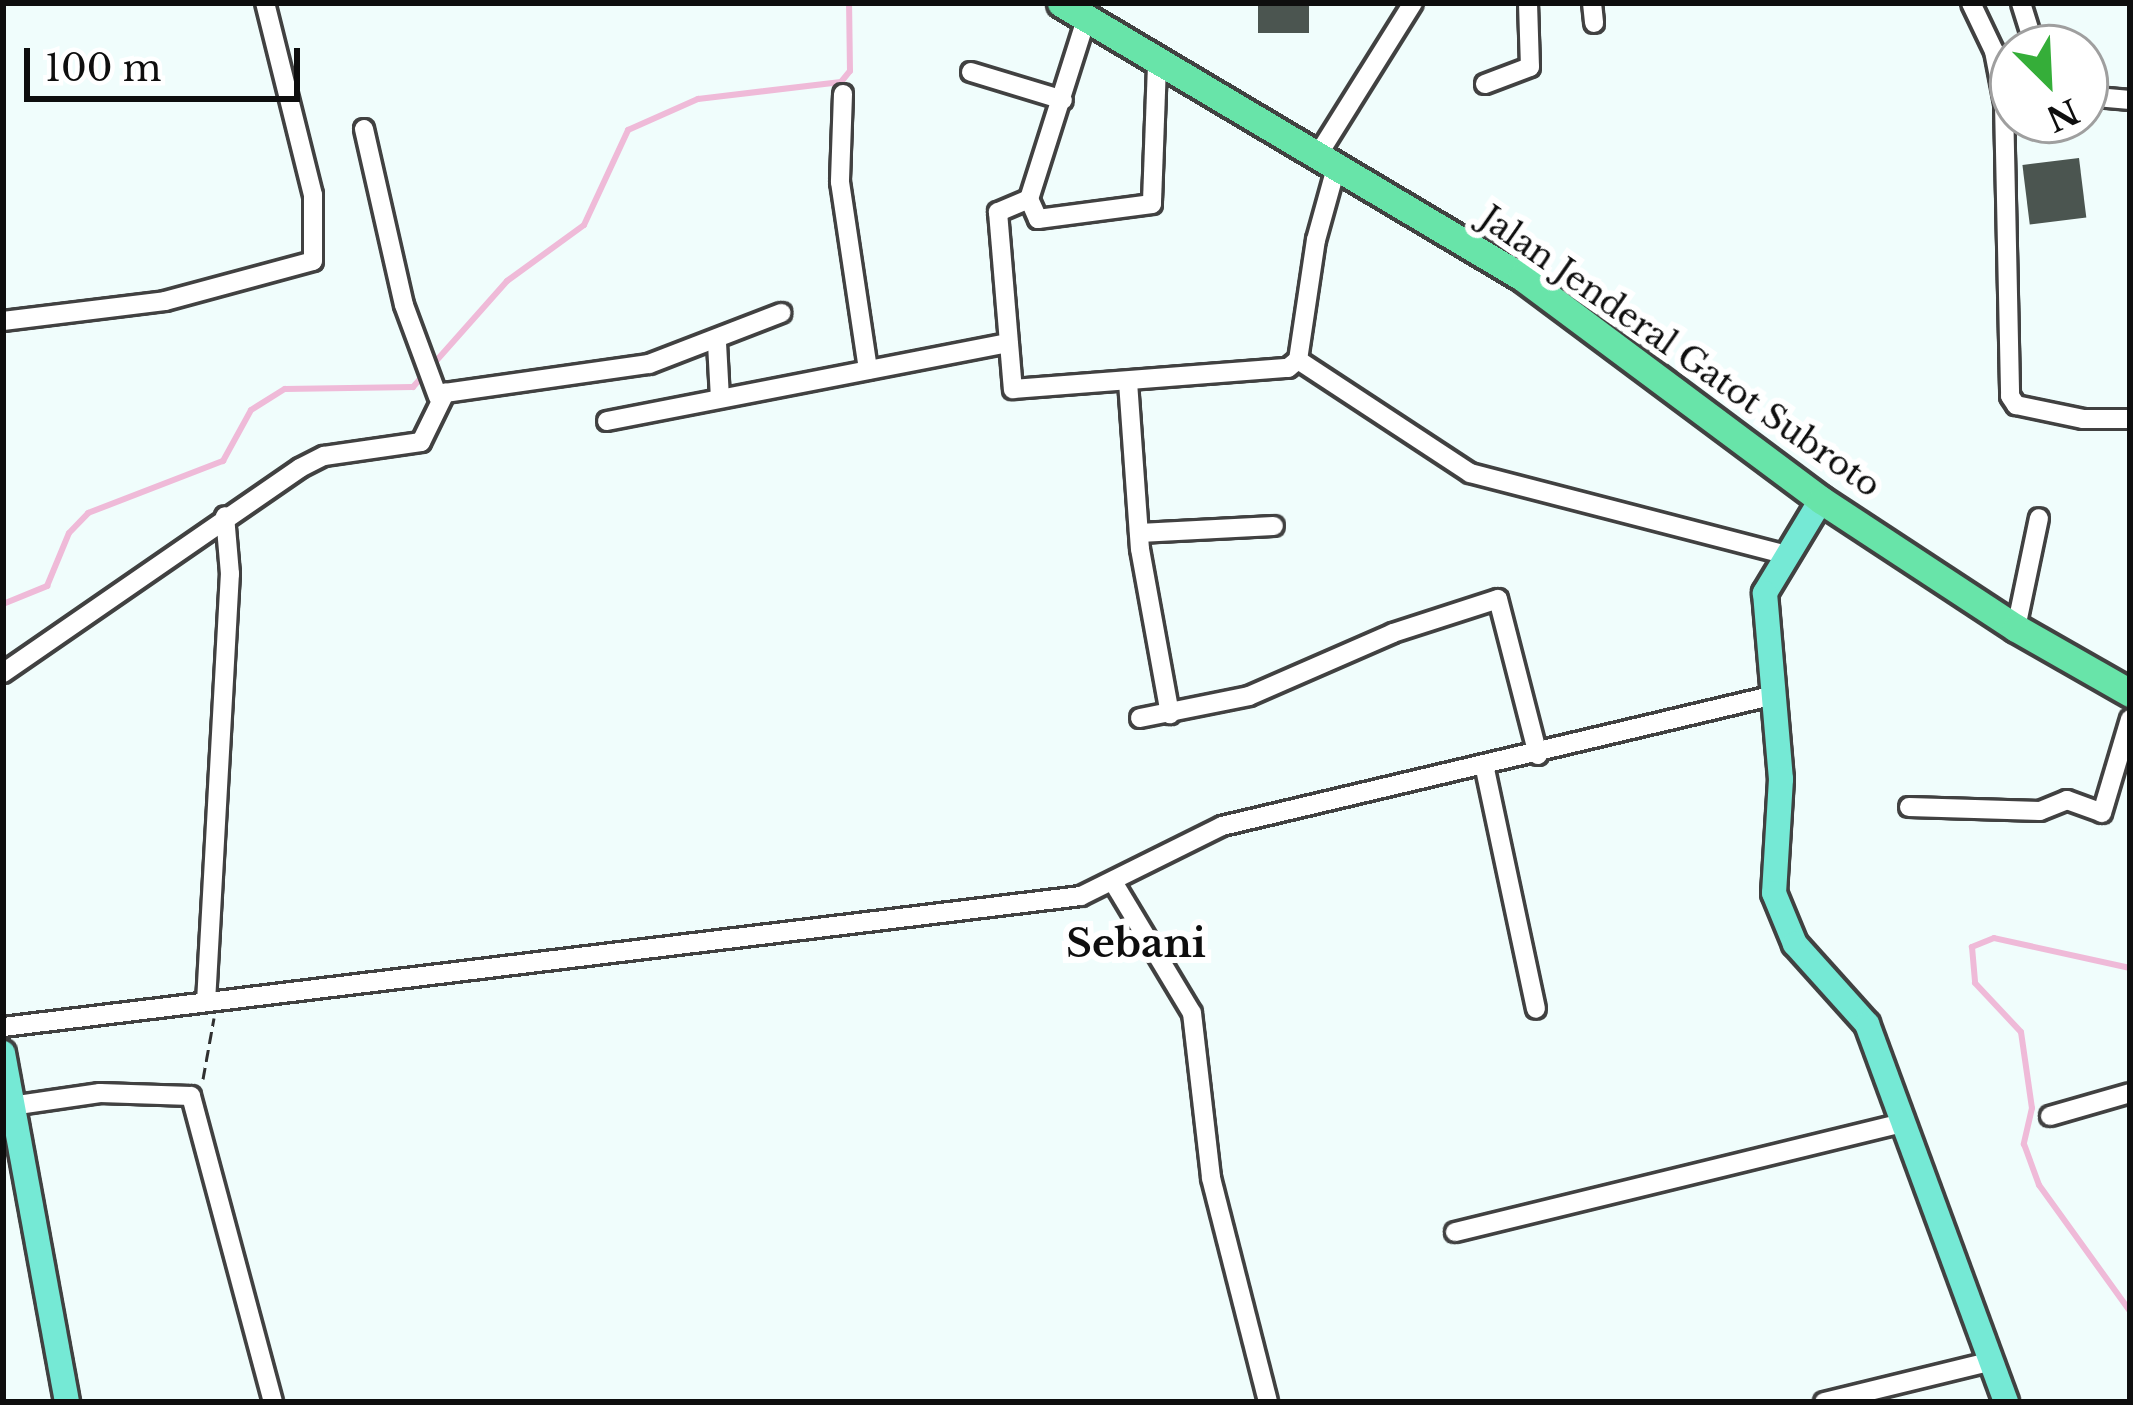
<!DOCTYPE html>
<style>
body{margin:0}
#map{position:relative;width:2133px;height:1405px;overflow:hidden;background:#f0fdfc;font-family:"Libre Baskerville",serif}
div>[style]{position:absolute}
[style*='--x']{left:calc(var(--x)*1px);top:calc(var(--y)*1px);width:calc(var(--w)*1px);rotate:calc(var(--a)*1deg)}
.stream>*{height:6px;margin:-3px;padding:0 3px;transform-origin:3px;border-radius:3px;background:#efbad8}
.building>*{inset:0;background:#4b5550;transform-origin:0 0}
.path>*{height:3px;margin-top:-1.5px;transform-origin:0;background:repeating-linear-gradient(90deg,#303030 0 12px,transparent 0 18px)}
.roads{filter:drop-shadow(3px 0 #414141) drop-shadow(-3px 0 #414141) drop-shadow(0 3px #414141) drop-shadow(0 -3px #414141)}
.minor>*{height:18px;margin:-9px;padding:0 9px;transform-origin:9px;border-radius:9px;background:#fff}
.major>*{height:24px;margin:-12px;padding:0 12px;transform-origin:12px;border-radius:12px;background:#75e9d5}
.highway>*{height:27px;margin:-13.5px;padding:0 13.5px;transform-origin:13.5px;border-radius:13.5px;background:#68e4a9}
span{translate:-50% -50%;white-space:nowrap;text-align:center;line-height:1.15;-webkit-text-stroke:12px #fff;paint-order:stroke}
.street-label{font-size:33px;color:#0e0e0e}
.quarter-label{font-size:39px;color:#0e0e0e;font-weight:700}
.frame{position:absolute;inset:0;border:6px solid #0e0e0e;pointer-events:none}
.north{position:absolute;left:1989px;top:24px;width:120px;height:120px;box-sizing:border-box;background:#fff;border:3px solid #9f9f9f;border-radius:50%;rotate:156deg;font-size:33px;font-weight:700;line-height:48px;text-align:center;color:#0e0e0e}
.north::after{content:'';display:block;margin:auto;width:42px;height:54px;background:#35ae39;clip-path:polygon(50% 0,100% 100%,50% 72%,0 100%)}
.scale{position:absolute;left:24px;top:48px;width:276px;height:54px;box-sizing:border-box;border:6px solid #0e0e0e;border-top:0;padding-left:15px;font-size:36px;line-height:42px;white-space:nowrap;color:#0e0e0e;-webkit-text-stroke:9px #fff;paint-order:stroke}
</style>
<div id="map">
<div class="stream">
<i style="--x:3;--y:604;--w:48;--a:-22.2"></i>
<i style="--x:47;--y:586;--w:57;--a:-67.5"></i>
<i style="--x:69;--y:533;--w:28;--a:-46"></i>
<i style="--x:88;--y:513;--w:145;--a:-21.1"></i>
<i style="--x:223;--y:461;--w:58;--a:-61.2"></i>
<i style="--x:251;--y:410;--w:40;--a:-32"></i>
<i style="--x:285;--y:389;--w:128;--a:-0.9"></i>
<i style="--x:413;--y:387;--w:142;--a:-48.4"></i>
<i style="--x:507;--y:281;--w:95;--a:-36"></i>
<i style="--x:584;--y:225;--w:105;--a:-65.1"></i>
<i style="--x:628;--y:130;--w:77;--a:-23.9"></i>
<i style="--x:698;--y:99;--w:144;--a:-6.8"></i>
<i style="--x:841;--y:82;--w:14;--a:-51"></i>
<i style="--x:850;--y:71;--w:68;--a:-90.8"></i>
<i style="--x:2130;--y:968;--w:139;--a:-167.6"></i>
<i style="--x:1994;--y:938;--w:24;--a:158"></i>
<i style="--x:1972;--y:947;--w:36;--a:85"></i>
<i style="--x:1975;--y:983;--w:67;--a:46.8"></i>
<i style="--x:2021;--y:1032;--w:77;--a:81.8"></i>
<i style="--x:2032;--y:1108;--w:37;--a:103"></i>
<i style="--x:2024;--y:1144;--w:44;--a:69.9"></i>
<i style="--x:2039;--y:1185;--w:155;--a:54.2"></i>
</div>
<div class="building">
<i style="left:1258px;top:3px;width:51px;height:30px"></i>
<i style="left:2079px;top:158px;width:60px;height:57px;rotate:83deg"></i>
</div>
<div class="path">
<i style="--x:203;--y:1079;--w:62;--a:-79.8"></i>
</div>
<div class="roads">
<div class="minor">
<i style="--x:1592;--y:3;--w:20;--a:84"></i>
<i style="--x:1971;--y:3;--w:53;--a:64.4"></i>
<i style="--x:1994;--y:51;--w:53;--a:79.1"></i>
<i style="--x:2004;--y:103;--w:293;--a:88.8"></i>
<i style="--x:2010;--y:396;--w:11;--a:56"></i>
<i style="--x:2016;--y:405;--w:68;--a:11.8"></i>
<i style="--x:2083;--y:419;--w:47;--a:0"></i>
<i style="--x:2021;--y:3;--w:47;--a:72.7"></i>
<i style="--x:1157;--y:65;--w:139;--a:92.1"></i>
<i style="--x:1152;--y:204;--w:115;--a:172.5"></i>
<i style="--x:1038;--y:219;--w:22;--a:-114"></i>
<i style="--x:1029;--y:199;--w:34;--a:157"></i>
<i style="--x:998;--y:212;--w:178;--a:85.2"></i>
<i style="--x:1013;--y:389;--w:276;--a:-4.4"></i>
<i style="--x:1288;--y:368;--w:13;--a:-39"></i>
<i style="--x:971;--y:72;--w:96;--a:16.9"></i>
<i style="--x:1485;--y:84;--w:48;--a:-20.7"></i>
<i style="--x:1530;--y:67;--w:64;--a:-91.8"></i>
<i style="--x:843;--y:94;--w:88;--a:92"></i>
<i style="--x:840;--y:182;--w:190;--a:81.5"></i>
<i style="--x:2085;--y:96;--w:45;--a:5.1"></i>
<i style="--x:364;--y:129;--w:180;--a:77.2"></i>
<i style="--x:404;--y:305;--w:98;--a:69.7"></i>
<i style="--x:1316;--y:158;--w:183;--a:-58"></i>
<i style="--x:1029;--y:199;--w:189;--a:-72.4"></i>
<i style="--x:3;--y:321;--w:163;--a:-7"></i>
<i style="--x:165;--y:301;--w:153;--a:-15.1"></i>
<i style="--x:313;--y:261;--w:66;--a:-90"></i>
<i style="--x:313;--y:195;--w:198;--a:-104"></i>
<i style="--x:717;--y:343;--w:55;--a:86.9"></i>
<i style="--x:1298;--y:360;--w:206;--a:33.3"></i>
<i style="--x:1470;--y:473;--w:323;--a:14.5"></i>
<i style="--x:1298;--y:360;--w:121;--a:-81.5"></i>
<i style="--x:1316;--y:240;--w:75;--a:-74.5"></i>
<i style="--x:1128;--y:382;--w:167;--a:85.9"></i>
<i style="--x:1140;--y:549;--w:168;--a:79.7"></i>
<i style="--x:607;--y:421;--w:409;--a:-11"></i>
<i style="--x:1139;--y:533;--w:135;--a:-3"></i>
<i style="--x:2016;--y:628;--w:112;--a:-78.2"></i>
<i style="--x:3;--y:673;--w:361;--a:-34.6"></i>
<i style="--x:300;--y:468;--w:27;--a:-27"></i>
<i style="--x:324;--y:456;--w:98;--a:-8.2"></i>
<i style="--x:421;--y:442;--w:55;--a:-63.9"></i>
<i style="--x:445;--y:393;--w:206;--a:-8.1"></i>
<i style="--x:649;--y:364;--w:142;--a:-21.1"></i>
<i style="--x:1140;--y:718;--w:111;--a:-11.4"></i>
<i style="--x:1249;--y:696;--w:157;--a:-23.6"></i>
<i style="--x:1393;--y:633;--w:110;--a:-17.9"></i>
<i style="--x:1498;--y:599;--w:161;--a:75.6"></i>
<i style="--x:1485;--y:769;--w:245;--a:78"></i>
<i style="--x:1909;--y:807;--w:131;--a:1.7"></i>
<i style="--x:2040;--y:811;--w:29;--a:-22"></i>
<i style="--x:2067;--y:800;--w:37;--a:20"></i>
<i style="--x:2102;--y:813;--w:98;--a:-73.4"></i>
<i style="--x:1115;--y:885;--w:149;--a:59"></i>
<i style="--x:1192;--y:1013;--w:166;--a:83.4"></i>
<i style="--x:1211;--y:1178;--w:231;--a:75.7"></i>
<i style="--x:206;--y:1002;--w:429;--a:-86.8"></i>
<i style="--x:230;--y:574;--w:58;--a:-94.9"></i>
<i style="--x:3;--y:1027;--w:1086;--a:-6.93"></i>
<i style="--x:1081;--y:896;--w:157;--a:-26.4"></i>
<i style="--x:1222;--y:826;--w:568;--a:-13.33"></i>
<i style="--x:11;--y:1106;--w:90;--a:-8.3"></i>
<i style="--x:100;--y:1093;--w:91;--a:1.9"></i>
<i style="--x:191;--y:1096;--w:317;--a:75"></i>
<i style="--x:2050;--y:1116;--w:83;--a:-16"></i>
<i style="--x:1455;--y:1232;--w:461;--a:-13.7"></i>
<i style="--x:1824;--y:1402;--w:173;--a:-13.7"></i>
</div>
<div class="major">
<i style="--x:1821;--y:500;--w:109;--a:121.1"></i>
<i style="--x:1765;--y:593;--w:187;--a:85.1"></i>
<i style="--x:1781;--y:779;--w:114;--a:93.5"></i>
<i style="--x:1774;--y:893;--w:55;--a:67.6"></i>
<i style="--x:1795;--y:944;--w:108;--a:48"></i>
<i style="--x:1867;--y:1024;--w:403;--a:69.8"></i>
<i style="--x:3;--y:1053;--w:355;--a:79.6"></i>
</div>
<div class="highway">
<i style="--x:1061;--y:3;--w:536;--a:30.73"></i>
<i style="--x:1522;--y:277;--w:373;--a:36.7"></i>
<i style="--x:1821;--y:500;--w:233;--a:33.3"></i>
<i style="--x:2016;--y:628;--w:131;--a:29.7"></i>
</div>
</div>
<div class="street-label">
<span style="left:1680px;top:352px;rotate:35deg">Jalan Jenderal Gatot Subroto</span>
</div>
<div class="quarter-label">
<span style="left:1136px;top:944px">Sebani</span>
</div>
<div class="frame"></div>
<div class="north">N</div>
<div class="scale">100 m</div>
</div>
